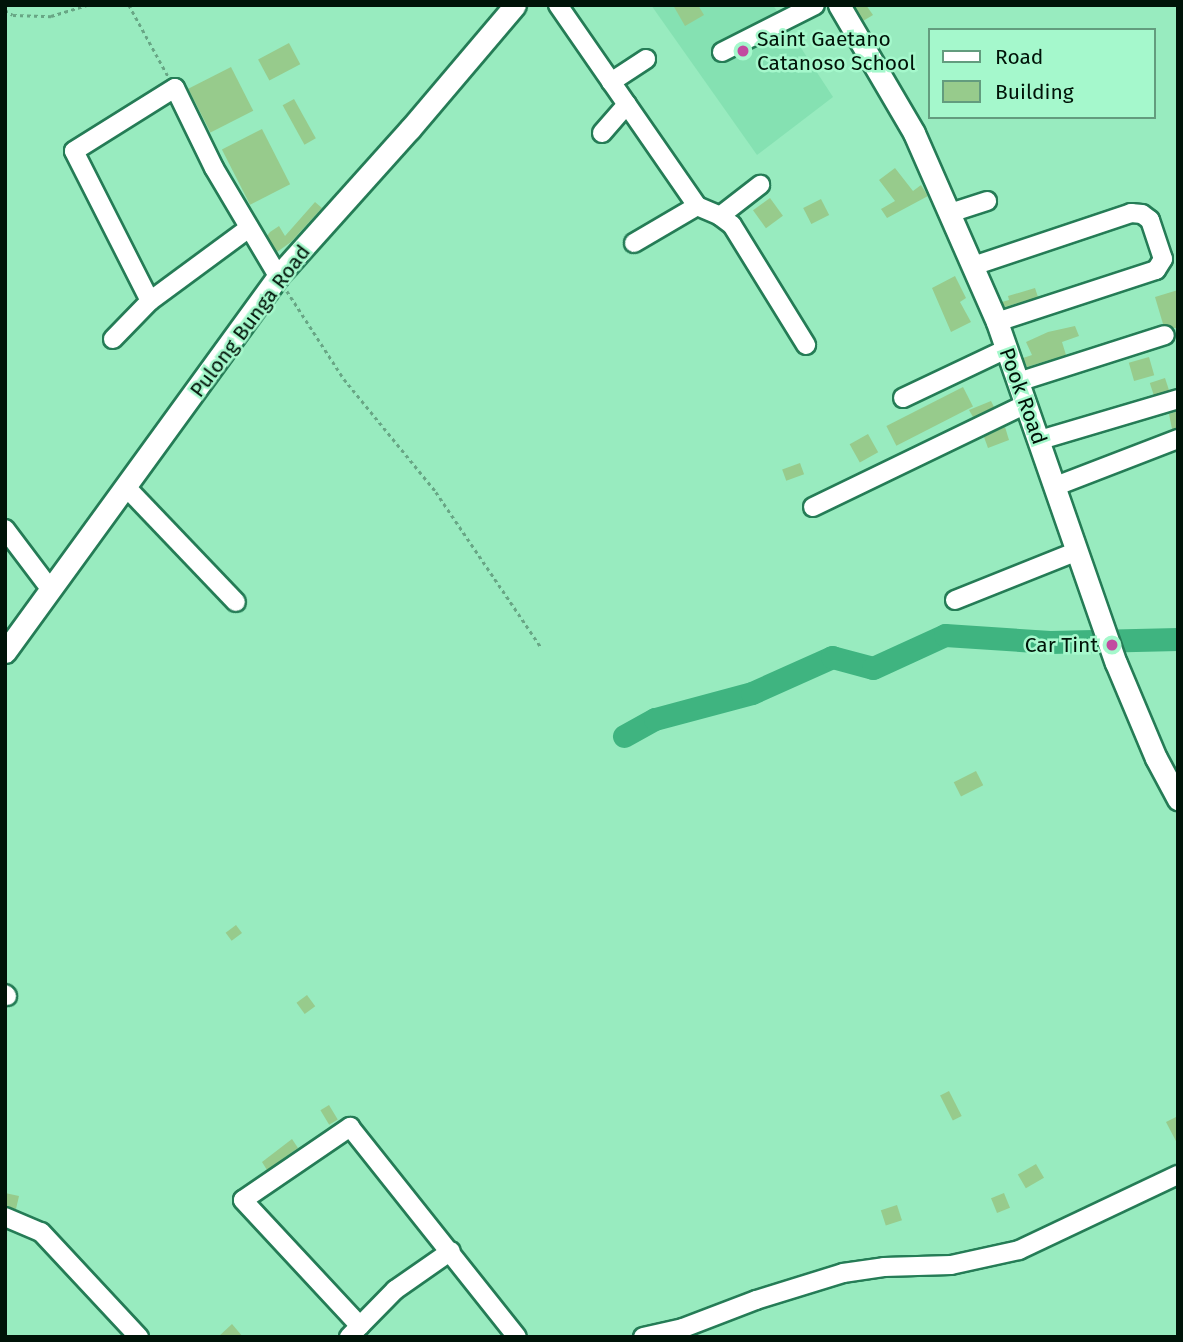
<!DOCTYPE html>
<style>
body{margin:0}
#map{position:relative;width:1183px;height:1342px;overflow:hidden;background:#98ebbf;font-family:"Fira Sans",sans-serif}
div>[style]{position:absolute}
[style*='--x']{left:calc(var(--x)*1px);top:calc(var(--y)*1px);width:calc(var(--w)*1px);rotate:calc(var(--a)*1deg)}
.built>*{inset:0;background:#85e1b2}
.river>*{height:23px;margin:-11.5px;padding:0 11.5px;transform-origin:11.5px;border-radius:11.5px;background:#3fb480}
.building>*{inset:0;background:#97cb8c;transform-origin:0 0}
.path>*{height:2.5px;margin-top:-1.25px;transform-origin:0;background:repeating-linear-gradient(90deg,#68a685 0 3.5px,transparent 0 7px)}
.roads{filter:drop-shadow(2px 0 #257c56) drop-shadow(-2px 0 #257c56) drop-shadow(0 2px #257c56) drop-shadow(0 -2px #257c56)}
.minor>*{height:18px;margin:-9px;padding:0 9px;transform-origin:9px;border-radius:9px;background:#fff}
.major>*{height:21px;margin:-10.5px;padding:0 10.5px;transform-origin:10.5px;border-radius:10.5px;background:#fff}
.dots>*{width:19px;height:19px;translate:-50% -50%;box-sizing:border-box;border:4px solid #a5f8cc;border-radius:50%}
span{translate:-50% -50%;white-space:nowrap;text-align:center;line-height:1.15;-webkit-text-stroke:5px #a5f8cc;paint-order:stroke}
.poi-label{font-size:21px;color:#001308}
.left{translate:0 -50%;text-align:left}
.right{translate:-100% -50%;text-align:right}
.street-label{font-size:21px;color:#001308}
.frame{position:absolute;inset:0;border:7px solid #001308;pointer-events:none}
.legend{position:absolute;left:928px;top:28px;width:228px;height:91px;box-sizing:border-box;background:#a5f8cc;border:2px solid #639c7e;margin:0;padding:9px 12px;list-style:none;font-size:21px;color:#001308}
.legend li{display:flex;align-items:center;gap:14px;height:35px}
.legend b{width:35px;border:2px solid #639c7e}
</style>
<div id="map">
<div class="built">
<i style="clip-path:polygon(651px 5px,773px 5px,833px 97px,757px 155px)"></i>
</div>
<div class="river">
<i style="--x:624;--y:736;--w:35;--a:-29"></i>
<i style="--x:655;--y:719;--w:100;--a:-15"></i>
<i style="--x:752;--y:693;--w:88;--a:-24.2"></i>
<i style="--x:832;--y:657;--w:42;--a:15"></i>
<i style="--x:873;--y:668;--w:79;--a:-24.6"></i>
<i style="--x:945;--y:635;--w:105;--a:3.8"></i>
<i style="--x:1050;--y:642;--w:128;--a:-1.3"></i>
</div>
<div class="building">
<i style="clip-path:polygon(673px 5px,698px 5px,704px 15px,685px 26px)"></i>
<i style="clip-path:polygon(854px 5px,866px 5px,873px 15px,863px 21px)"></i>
<i style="left:289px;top:43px;width:24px;height:35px;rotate:62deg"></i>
<i style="left:231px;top:67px;width:49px;height:48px;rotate:63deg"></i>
<i style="left:294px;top:99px;width:45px;height:13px;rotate:61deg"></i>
<i style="left:262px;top:129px;width:62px;height:45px;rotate:63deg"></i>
<i style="clip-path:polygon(895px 168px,913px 191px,921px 185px,928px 196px,887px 218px,881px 209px,895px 201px,879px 180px)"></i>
<i style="left:770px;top:198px;width:22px;height:21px;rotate:54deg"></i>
<i style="left:821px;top:199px;width:18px;height:20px;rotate:63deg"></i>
<i style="clip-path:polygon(315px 202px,322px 208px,291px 242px,277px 252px,267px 236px,270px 232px,279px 226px,285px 236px)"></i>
<i style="clip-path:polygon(955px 276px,966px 298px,960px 302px,971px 322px,951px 332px,932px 288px)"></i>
<i style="clip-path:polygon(1035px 288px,1038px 297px,1005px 307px,1002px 302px,1009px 300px,1008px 296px)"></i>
<i style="clip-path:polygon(1178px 290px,1178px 328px,1174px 328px,1163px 324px,1155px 297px)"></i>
<i style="clip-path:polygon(1075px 326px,1079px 336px,1062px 342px,1066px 355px,1027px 367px,1023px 358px,1032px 355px,1026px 342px,1048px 332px)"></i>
<i style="left:1149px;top:357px;width:19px;height:21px;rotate:74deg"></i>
<i style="left:1165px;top:378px;width:13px;height:16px;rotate:72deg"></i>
<i style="left:963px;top:387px;width:22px;height:86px;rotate:63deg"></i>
<i style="clip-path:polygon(991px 401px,994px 407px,973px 417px,969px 410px)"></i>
<i style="clip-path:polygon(1178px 411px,1178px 428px,1172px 429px,1169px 414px)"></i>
<i style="clip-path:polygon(1005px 427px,1009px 440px,988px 448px,984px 437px)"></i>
<i style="left:868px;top:434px;width:21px;height:21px;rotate:61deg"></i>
<i style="left:800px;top:463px;width:12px;height:19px;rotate:70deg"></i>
<i style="left:976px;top:771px;width:16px;height:25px;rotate:63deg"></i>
<i style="left:236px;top:925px;width:10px;height:13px;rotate:53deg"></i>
<i style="left:307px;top:995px;width:14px;height:13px;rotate:54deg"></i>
<i style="left:949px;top:1091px;width:28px;height:10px;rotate:63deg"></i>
<i style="left:329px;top:1105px;width:17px;height:10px;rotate:59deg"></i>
<i style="clip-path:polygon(1178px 1116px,1178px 1145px,1166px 1122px)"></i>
<i style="clip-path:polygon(292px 1139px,298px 1148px,267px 1170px,262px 1162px)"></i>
<i style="left:1036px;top:1164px;width:16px;height:21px;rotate:60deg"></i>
<i style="clip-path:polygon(5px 1193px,19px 1196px,16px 1209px,5px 1206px)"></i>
<i style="left:1004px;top:1193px;width:16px;height:14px;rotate:68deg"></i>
<i style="left:897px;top:1205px;width:16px;height:17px;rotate:72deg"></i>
<i style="clip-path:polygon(232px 1324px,243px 1337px,218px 1337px)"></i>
</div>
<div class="path">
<i style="--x:129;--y:5;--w:81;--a:61.2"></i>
<i style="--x:5;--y:10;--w:9;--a:32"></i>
<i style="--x:13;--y:15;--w:38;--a:2"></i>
<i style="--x:51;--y:16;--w:39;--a:-17"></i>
<i style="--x:287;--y:291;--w:105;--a:57.1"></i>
<i style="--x:344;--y:379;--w:146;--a:50.8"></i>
<i style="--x:436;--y:492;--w:187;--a:55.9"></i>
</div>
<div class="roads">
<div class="minor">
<i style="--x:558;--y:5;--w:244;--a:55.3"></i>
<i style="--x:697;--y:206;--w:25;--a:23"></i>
<i style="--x:720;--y:216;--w:15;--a:37"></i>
<i style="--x:732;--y:225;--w:141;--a:58.3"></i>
<i style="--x:722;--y:52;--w:104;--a:-26.8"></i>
<i style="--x:611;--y:82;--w:42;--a:-33.3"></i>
<i style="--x:602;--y:133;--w:38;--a:-49"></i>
<i style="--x:950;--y:213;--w:39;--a:-18"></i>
<i style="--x:720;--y:216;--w:51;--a:-37.8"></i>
<i style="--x:634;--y:243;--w:73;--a:-30.4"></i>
<i style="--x:973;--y:266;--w:167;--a:-18.5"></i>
<i style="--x:1131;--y:213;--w:11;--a:5"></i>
<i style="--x:1142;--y:214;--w:10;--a:37"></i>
<i style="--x:1150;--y:220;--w:41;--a:71.6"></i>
<i style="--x:1163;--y:259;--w:13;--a:122"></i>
<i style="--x:1156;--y:270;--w:167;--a:161.9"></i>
<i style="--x:150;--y:301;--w:123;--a:-36.4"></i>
<i style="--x:113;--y:339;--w:53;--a:-45.8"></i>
<i style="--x:150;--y:301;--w:168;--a:-116.9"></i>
<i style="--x:74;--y:151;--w:119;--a:-32"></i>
<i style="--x:175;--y:88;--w:89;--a:64"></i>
<i style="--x:214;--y:168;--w:126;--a:59.3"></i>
<i style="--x:1018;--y:382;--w:154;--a:-17.7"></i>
<i style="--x:903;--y:398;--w:114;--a:-25.4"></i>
<i style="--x:1040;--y:440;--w:144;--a:-16.5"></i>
<i style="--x:1056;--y:486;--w:131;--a:-21.1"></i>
<i style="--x:126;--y:487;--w:159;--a:46.3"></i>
<i style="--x:813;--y:507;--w:237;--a:-25.8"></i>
<i style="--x:5;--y:529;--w:76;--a:53"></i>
<i style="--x:955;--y:600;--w:129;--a:-21.8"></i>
<i style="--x:5;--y:994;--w:3;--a:45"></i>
<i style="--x:5;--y:1217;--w:39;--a:23"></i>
<i style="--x:41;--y:1232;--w:144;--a:47"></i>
<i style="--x:360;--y:1326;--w:172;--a:-132.9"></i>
<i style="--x:243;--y:1200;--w:130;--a:-34.3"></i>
<i style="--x:350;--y:1127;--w:268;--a:51.5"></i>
<i style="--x:349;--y:1337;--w:66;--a:-45.6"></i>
<i style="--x:395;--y:1290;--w:68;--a:-34.9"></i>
<i style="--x:643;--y:1337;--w:41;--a:-12.7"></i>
<i style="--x:683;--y:1328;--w:78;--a:-21"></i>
<i style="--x:756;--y:1300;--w:91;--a:-17.2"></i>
<i style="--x:843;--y:1273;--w:41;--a:-8.3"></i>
<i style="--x:884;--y:1267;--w:67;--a:-1.7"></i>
<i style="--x:951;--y:1265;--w:70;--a:-12.4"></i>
<i style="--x:1019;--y:1250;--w:176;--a:-25.3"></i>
</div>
<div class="major">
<i style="--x:839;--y:5;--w:148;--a:59.6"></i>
<i style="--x:914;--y:133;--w:206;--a:66.3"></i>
<i style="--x:997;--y:322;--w:361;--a:70.8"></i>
<i style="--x:1116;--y:663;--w:103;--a:67.2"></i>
<i style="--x:1156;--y:758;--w:47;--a:61.8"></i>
<i style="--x:5;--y:652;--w:465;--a:-54"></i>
<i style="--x:278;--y:276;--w:198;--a:-48.1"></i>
<i style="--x:410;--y:129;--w:162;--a:-49.7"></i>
</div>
</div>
<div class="dots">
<i style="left:743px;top:51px;background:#c24ba0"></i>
<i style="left:1112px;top:645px;background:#c24ba0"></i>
</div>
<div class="poi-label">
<span class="left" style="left:757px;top:51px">Saint Gaetano<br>Catanoso School</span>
<span class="right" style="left:1098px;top:645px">Car Tint</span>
</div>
<div class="street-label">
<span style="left:250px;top:321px;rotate:-53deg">Pulong Bunga Road</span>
<span style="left:1023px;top:396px;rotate:70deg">Pook Road</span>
</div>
<div class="frame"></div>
<ul class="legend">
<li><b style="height:9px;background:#fff"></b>Road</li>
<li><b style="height:19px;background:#97cb8c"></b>Building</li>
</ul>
</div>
